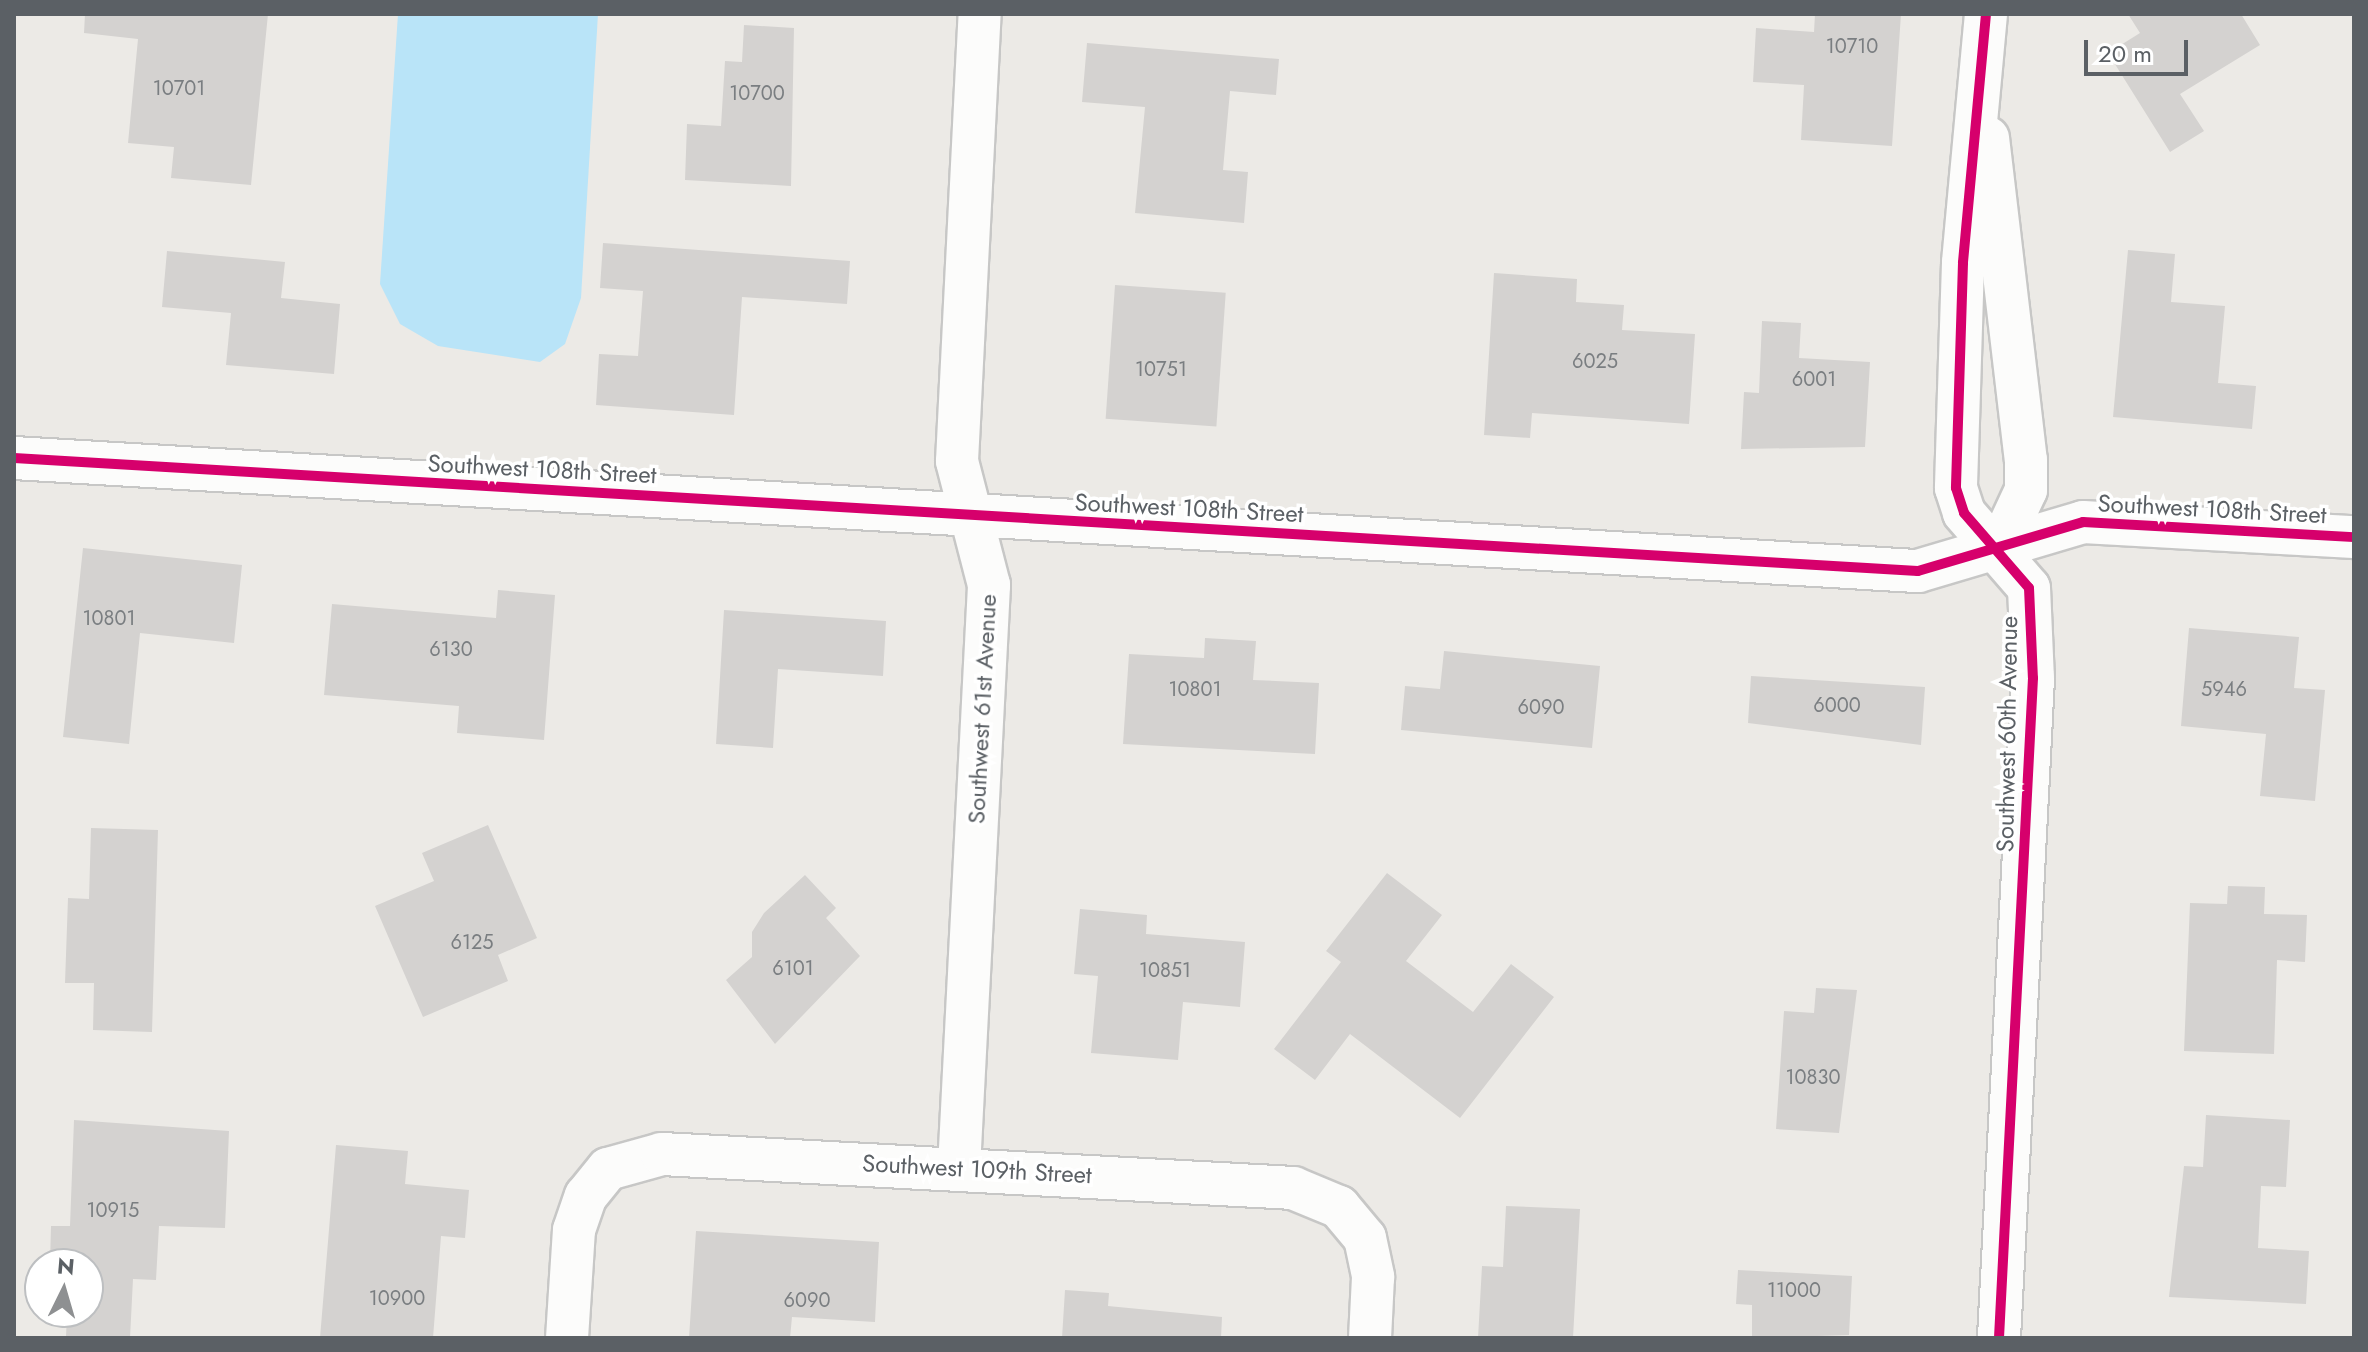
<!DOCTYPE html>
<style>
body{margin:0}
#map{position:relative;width:2368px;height:1352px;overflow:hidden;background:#eceae6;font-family:Jost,sans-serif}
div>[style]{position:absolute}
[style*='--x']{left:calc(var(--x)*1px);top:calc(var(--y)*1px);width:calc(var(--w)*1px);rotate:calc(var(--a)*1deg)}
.water>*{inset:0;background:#b9e4f8}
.building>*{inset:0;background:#d4d2d0;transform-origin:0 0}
.roads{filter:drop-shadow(2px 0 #c7c7c6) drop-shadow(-2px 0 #c7c7c6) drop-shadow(0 2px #c7c7c6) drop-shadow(0 -2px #c7c7c6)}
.minor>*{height:42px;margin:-21px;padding:0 21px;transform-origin:21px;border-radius:21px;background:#fcfcfb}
.cycleway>*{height:10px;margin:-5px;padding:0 5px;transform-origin:5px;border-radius:5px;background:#d6006c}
span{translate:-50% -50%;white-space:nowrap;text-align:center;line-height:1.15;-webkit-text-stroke:7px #fff;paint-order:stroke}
.number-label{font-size:20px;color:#7a7e81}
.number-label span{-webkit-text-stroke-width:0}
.street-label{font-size:24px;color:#5b6065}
.frame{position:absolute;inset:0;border:16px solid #5b6065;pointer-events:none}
.north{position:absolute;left:24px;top:1248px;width:80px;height:80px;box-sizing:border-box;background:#fff;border:2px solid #bdbfc1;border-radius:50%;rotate:5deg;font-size:22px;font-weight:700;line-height:32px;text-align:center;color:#5b6065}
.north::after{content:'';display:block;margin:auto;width:28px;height:36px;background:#8e9092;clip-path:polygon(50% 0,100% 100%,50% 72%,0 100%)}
.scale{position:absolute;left:2084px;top:40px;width:104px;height:36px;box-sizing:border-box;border:4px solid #5b6065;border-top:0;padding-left:10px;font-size:24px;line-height:28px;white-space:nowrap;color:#5b6065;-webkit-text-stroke:6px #fff;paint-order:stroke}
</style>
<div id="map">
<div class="water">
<i style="clip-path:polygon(398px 14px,598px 14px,581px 298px,565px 344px,540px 362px,438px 346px,400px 324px,380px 284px)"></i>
</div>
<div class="building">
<i style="clip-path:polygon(85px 14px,268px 14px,251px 185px,171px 178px,174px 147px,128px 143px,138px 39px,84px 33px)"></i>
<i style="clip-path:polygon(1815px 14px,1901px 14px,1892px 146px,1801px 140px,1804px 85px,1753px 82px,1756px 28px,1814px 32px)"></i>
<i style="clip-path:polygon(2128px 14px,2241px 14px,2260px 45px,2180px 94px,2204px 131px,2170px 152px,2108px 53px,2140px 33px)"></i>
<i style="clip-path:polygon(744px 25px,794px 28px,791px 186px,685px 180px,687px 124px,721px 126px,725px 61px,742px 62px)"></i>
<i style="clip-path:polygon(1087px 43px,1279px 59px,1276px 95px,1230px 91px,1223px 170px,1248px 172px,1244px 223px,1135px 213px,1145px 107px,1082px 102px)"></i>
<i style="clip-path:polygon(603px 243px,850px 261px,847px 304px,742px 297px,734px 415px,596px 405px,599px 354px,638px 356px,643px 291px,600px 288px)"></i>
<i style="clip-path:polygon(2128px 250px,2175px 254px,2171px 302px,2225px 306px,2218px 383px,2256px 386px,2252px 429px,2113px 417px)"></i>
<i style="clip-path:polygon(167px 251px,285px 262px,281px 298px,340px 304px,334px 374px,226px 365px,231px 313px,162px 307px)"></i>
<i style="clip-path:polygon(1494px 273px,1577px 279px,1576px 302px,1624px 305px,1622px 330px,1695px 334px,1689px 424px,1532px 413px,1530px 438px,1484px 435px)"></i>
<i style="left:1115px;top:285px;width:111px;height:134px;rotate:4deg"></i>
<i style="clip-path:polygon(1762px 321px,1801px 323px,1799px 358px,1870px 362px,1865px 447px,1741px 449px,1744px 392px,1759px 393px)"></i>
<i style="clip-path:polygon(83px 548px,242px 565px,234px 643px,140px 633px,129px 744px,63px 737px)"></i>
<i style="clip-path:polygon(498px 590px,555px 595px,544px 740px,457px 733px,459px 706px,324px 695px,332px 604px,496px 618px)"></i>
<i style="clip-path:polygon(724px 610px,886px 621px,883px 676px,778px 669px,773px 748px,716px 744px)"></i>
<i style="clip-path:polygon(2189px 628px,2299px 637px,2294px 688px,2325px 690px,2315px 801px,2260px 796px,2266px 734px,2181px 726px)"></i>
<i style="clip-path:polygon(1205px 638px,1256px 641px,1253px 680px,1319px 683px,1315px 754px,1123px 744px,1129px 654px,1204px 658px)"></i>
<i style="clip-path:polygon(1444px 651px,1600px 666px,1592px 748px,1401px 730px,1405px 686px,1440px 689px)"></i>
<i style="clip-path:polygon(1751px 676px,1925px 687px,1921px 745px,1748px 723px)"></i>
<i style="clip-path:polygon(488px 825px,537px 938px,498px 955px,508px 981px,423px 1017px,375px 906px,434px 881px,422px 853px)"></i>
<i style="clip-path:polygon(91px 828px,158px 830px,152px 1032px,93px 1030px,94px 983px,65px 983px,68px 898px,89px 899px)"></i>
<i style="clip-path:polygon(1387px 873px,1442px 915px,1406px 961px,1473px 1012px,1511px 964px,1554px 997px,1460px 1118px,1350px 1034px,1315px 1080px,1274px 1049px,1341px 962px,1326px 951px)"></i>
<i style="clip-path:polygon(805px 875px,836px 908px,826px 918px,860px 956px,775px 1044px,726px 980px,752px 957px,752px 932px,764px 913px)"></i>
<i style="clip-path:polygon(2228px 886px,2265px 887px,2264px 914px,2307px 915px,2305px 962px,2277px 960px,2274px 1054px,2184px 1051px,2190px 903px,2227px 904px)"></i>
<i style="clip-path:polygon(1080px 909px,1147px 915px,1146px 934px,1245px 942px,1240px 1007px,1183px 1002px,1178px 1060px,1091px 1053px,1098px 976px,1074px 974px)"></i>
<i style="clip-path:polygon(1816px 988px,1857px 990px,1839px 1133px,1776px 1129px,1784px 1011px,1814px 1013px)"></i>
<i style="clip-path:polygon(2206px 1115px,2290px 1120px,2286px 1187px,2261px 1186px,2258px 1248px,2309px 1251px,2306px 1304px,2169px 1297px,2184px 1166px,2203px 1167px)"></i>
<i style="clip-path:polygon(74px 1120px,229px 1131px,225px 1228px,159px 1226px,156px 1280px,133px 1279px,130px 1338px,66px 1337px,67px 1312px,88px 1312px,88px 1264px,50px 1264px,51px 1226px,70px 1226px)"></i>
<i style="clip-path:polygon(336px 1145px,408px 1151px,405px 1184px,469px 1190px,465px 1238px,441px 1236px,433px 1338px,320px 1338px)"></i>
<i style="clip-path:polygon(1506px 1206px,1580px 1209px,1573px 1338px,1478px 1338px,1482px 1266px,1503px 1267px)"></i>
<i style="clip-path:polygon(696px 1231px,879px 1242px,875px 1322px,792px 1317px,790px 1338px,689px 1338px)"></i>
<i style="clip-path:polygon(1738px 1270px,1852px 1276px,1849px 1335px,1752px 1338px,1752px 1305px,1736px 1304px)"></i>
<i style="clip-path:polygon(1065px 1290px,1109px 1293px,1108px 1306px,1222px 1317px,1221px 1338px,1062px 1338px)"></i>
</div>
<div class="roads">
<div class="minor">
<i style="--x:1986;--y:14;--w:250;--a:95.3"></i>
<i style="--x:1963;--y:263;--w:225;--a:91.8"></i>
<i style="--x:1956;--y:488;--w:26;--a:72"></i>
<i style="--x:1964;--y:513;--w:99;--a:49.1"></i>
<i style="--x:2029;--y:588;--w:90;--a:87.5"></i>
<i style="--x:2033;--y:678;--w:661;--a:92.95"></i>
<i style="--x:1988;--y:138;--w:324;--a:83.3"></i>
<i style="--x:2026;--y:460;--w:30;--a:90"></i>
<i style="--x:2026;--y:490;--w:64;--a:115"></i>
<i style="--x:14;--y:458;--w:1907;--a:3.4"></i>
<i style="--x:1918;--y:571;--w:172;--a:-16.5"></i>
<i style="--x:2083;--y:522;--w:271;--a:3.2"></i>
<i style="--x:959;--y:1168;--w:584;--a:-87.05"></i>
<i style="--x:989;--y:585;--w:128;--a:-104.5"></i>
<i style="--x:957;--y:461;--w:448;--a:-87.1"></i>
<i style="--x:567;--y:1338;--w:108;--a:-86.3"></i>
<i style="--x:574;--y:1230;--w:36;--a:-71"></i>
<i style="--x:586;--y:1196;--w:35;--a:-51"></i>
<i style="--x:608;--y:1169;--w:56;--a:-15.5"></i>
<i style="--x:662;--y:1154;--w:632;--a:3.08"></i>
<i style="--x:1293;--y:1188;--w:50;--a:22.4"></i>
<i style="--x:1339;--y:1207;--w:40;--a:50"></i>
<i style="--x:1365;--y:1238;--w:40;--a:78"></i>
<i style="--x:1373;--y:1277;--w:61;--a:92.8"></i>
</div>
</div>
<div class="cycleway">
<i style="--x:1986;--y:14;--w:250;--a:95.3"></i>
<i style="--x:1963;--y:263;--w:225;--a:91.8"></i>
<i style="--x:1956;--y:488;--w:26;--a:72"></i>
<i style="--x:1964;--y:513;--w:99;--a:49.1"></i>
<i style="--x:2029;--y:588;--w:90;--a:87.5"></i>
<i style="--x:2033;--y:678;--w:661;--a:92.95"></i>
<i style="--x:14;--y:458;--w:1907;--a:3.4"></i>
<i style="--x:1918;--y:571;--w:172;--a:-16.5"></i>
<i style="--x:2083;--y:522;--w:271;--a:3.2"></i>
</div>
<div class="number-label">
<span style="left:1852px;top:46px">10710</span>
<span style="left:179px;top:88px">10701</span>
<span style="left:757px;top:93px">10700</span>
<span style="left:1595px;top:361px">6025</span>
<span style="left:1161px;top:369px">10751</span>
<span style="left:1814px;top:379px">6001</span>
<span style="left:109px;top:618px">10801</span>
<span style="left:451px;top:649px">6130</span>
<span style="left:1195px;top:689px">10801</span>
<span style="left:2224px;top:689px">5946</span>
<span style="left:1837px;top:705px">6000</span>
<span style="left:1541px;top:707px">6090</span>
<span style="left:472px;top:942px">6125</span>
<span style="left:793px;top:968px">6101</span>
<span style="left:1165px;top:970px">10851</span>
<span style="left:1813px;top:1077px">10830</span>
<span style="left:113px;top:1210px">10915</span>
<span style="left:1794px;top:1290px">11000</span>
<span style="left:397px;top:1298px">10900</span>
<span style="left:807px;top:1300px">6090</span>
</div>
<div class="street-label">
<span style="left:542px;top:469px;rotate:3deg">Southwest 108th Street</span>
<span style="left:1189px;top:508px;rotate:3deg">Southwest 108th Street</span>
<span style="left:2212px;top:509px;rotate:3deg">Southwest 108th Street</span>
<span style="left:982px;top:709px;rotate:-87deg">Southwest 61st Avenue</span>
<span style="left:2007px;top:734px;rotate:-89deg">Southwest 60th Avenue</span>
<span style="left:977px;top:1169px;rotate:3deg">Southwest 109th Street</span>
</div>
<div class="frame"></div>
<div class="north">N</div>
<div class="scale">20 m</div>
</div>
